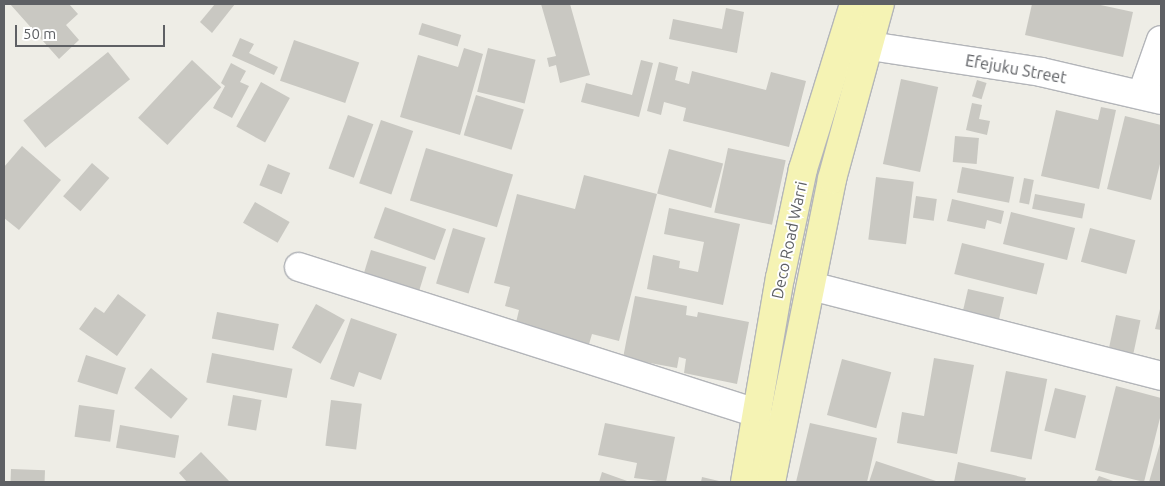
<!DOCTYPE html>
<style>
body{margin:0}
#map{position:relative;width:1165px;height:486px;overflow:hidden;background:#eeede6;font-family:Ubuntu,sans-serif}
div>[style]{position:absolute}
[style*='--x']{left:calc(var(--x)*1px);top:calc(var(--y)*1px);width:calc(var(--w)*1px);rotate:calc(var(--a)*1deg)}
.building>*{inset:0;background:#c9c8c2;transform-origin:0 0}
.roads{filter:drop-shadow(1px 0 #b3b5b9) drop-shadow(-1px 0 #b3b5b9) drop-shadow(0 1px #b3b5b9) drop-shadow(0 -1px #b3b5b9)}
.minor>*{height:28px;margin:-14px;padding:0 14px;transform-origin:14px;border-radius:14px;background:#fff}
.major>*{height:28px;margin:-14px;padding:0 14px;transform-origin:14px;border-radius:14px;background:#f5f3b4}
span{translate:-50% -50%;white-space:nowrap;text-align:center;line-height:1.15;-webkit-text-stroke:4px #fff;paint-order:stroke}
.street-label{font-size:16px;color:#5e6064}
.frame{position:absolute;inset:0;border:5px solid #5e6064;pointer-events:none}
.scale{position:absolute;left:15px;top:25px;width:150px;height:22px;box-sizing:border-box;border:2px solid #5e6064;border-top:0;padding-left:6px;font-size:15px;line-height:18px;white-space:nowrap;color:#5e6064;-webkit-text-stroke:4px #fff;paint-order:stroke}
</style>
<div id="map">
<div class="building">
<i style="clip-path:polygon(10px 4px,69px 4px,78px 14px,66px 25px,79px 40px,59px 59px)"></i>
<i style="clip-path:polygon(215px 4px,235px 4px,212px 33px,200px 22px)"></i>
<i style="clip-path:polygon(541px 4px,570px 4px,590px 75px,560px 83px,556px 65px,549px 67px,547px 58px,556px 56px)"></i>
<i style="clip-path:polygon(1032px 4px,1096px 4px,1133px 12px,1123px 57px,1025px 35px)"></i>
<i style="clip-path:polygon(726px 8px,744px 12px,737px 53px,669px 39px,673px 19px,722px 29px)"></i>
<i style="left:422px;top:23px;width:41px;height:12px;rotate:17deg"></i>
<i style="clip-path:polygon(240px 38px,254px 44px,249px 53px,278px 67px,274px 75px,232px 56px)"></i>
<i style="left:294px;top:40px;width:69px;height:43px;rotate:19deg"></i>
<i style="clip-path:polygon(464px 48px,483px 54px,460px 135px,400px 117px,418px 55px,458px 67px)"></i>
<i style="left:488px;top:48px;width:49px;height:45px;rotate:14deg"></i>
<i style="left:108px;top:52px;width:35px;height:109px;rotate:51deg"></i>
<i style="left:192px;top:60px;width:40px;height:79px;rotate:43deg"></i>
<i style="clip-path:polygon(641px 60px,653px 63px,639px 117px,581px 102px,586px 83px,632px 95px)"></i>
<i style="clip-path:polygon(659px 62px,678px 67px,675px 80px,689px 84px,692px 71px,766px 90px,771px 72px,806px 81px,789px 147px,683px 121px,686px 108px,664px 102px,661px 115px,647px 111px)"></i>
<i style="clip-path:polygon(231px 63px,246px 71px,240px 82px,249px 86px,232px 118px,213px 108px,225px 86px,221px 83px)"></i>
<i style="left:901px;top:79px;width:38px;height:87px;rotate:12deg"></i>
<i style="left:977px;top:80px;width:10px;height:17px;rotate:17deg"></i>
<i style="left:261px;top:82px;width:33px;height:51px;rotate:29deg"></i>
<i style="left:476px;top:95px;width:50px;height:42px;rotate:17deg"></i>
<i style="clip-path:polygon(972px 103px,982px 105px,979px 119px,990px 121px,987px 135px,966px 130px)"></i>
<i style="clip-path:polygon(1101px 107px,1116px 110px,1099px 189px,1041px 176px,1056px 110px,1098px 120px)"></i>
<i style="left:348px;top:115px;width:27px;height:57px;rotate:20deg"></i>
<i style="clip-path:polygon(1125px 116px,1161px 125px,1161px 160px,1151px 200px,1107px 189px)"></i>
<i style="left:381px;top:120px;width:34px;height:67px;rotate:19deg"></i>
<i style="left:955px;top:136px;width:24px;height:26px;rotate:5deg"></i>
<i style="clip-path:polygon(22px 146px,61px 180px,19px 230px,4px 218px,4px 167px)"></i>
<i style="left:426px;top:148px;width:91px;height:55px;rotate:17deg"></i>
<i style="left:728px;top:148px;width:59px;height:66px;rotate:12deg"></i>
<i style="left:669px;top:149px;width:56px;height:46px;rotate:15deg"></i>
<i style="left:92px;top:163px;width:23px;height:44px;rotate:41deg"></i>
<i style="left:268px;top:164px;width:24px;height:23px;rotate:22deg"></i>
<i style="left:962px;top:167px;width:53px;height:26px;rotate:11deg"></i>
<i style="clip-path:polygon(584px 175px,657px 194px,619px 341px,592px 334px,587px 351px,514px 331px,519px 310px,505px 306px,510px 287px,494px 283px,517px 194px,575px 209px)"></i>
<i style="left:876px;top:177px;width:38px;height:63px;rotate:7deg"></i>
<i style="left:1024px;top:178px;width:10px;height:25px;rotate:11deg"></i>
<i style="left:1035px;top:194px;width:51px;height:15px;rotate:11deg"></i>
<i style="left:916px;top:196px;width:21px;height:22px;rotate:8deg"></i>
<i style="clip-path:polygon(952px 199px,1004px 211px,1001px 224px,987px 220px,985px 229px,947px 221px)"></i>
<i style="left:255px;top:202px;width:40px;height:24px;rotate:30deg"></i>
<i style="left:385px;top:207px;width:65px;height:33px;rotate:20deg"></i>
<i style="clip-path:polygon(669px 208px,740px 224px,723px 305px,647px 289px,653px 255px,680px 261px,679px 268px,698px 272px,704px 242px,664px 234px)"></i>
<i style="left:1011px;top:212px;width:66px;height:33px;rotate:14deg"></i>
<i style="left:453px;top:228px;width:34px;height:58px;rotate:17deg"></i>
<i style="left:1090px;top:228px;width:47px;height:35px;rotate:15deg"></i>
<i style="left:962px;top:243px;width:85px;height:32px;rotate:14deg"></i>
<i style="left:371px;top:250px;width:58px;height:32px;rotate:17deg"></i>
<i style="left:968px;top:289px;width:37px;height:26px;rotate:13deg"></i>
<i style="clip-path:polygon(118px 294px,146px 315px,117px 356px,79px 329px,95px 307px,104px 313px)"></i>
<i style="clip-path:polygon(635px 296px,687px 306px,686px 315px,697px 317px,698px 312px,749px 322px,737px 384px,684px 373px,686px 359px,679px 357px,677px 368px,623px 358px)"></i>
<i style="left:316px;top:304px;width:33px;height:50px;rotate:29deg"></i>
<i style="clip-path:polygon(1161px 305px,1161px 330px,1155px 329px)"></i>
<i style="left:217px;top:312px;width:63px;height:27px;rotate:11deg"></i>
<i style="left:1116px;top:315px;width:25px;height:36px;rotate:12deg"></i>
<i style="clip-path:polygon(351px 318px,397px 334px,381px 380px,359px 372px,354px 387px,330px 379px)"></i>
<i style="left:212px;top:353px;width:82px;height:30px;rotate:11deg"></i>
<i style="left:86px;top:355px;width:42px;height:28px;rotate:18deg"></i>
<i style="clip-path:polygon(934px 358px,974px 365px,957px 454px,897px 443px,902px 412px,924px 416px)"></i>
<i style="left:842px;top:359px;width:51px;height:58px;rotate:15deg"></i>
<i style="left:151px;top:368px;width:48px;height:26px;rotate:40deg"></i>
<i style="left:1006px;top:371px;width:42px;height:82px;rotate:11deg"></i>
<i style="clip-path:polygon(1116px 386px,1161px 398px,1161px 414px,1144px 482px,1095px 470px)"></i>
<i style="left:1055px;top:388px;width:32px;height:44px;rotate:14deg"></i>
<i style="left:233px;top:395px;width:29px;height:31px;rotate:10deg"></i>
<i style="left:331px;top:400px;width:31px;height:46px;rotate:7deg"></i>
<i style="left:79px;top:405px;width:36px;height:32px;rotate:8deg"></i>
<i style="clip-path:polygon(605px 423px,675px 437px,666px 482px,634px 478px,637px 463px,598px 455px)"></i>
<i style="clip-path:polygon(810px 423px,877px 438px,867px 482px,796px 482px)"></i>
<i style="left:120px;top:425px;width:60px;height:23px;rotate:10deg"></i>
<i style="clip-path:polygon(1161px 440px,1161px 482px,1149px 482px)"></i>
<i style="clip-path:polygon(201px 452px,230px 482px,187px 482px,179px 473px)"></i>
<i style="clip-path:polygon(876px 461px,939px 482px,869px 482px)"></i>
<i style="clip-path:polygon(958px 462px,1026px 478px,1025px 482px,954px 482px)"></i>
<i style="left:11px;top:469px;width:34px;height:13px;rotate:2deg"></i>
<i style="clip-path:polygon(602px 472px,630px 482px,599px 482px)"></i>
<i style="clip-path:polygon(1099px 476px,1116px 482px,1096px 482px)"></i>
<i style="clip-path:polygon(702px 477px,719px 481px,718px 482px,701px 482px)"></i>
</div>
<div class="roads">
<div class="minor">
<i style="--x:870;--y:46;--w:173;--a:8.6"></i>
<i style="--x:1041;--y:72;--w:123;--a:13.1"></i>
<i style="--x:1142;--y:94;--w:57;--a:-70.6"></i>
<i style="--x:299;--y:267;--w:481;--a:17.7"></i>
<i style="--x:811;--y:286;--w:361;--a:14.4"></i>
</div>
<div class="major">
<i style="--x:745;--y:482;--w:207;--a:-80.3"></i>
<i style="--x:780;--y:278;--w:111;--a:-78.1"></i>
<i style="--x:803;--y:169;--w:173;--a:-72.8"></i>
<i style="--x:771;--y:482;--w:309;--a:-78.6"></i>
<i style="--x:832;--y:179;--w:181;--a:-74.7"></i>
</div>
</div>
<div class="street-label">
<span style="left:1016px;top:69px;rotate:10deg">Efejuku Street</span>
<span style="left:789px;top:240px;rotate:-78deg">Deco Road Warri</span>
</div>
<div class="frame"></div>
<div class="scale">50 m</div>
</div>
